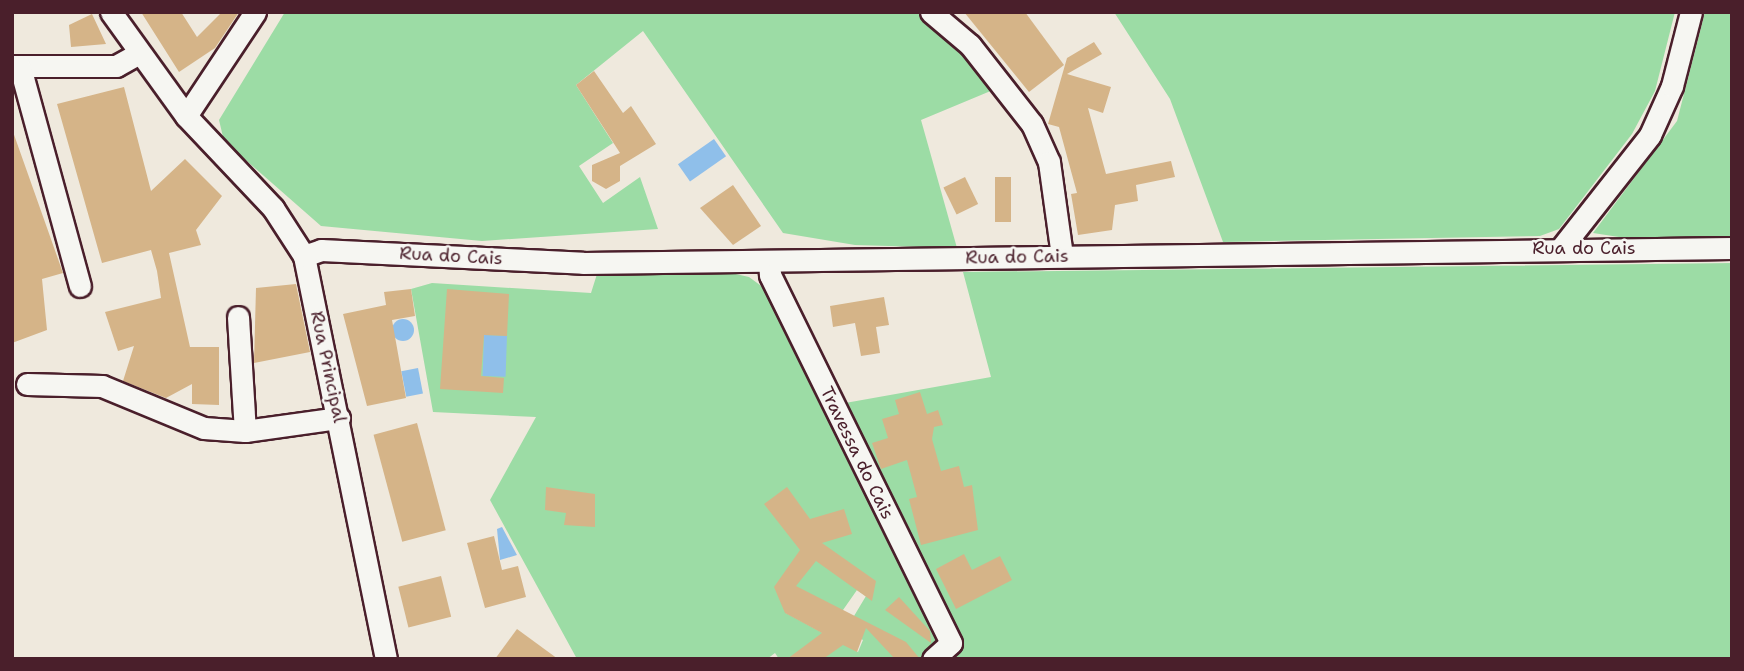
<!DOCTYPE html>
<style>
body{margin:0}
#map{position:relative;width:1744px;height:671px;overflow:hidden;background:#efe9dd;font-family:"Shantell Sans",sans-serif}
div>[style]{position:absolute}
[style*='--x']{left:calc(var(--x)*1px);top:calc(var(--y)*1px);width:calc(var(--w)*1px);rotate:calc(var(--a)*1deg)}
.green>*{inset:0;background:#9cdca5}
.water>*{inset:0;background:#8fbfea;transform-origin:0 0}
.round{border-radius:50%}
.building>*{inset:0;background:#d5b488;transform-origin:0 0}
.roads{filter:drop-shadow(2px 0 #4a1f2b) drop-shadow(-2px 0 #4a1f2b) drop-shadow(0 2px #4a1f2b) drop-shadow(0 -2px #4a1f2b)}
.minor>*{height:21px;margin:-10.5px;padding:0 10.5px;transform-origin:10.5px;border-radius:10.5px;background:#f6f6f2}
span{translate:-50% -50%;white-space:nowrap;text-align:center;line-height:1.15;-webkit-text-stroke:5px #f6f6f2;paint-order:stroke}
.street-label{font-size:18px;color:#4a1f2b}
.frame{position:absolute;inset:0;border:14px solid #4a1f2b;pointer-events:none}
</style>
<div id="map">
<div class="green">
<i style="clip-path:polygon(285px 12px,931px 12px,1005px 85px,921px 120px,957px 248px,855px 245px,783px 233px,643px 31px,576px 85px,613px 143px,579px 166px,603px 203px,640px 177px,658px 229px,482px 241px,321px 226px,224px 141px,219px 120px)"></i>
<i style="clip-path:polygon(1114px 12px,1675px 12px,1655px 91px,1632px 134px,1559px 229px,1540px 236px,1223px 242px,1170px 99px)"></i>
<i style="clip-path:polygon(1705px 12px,1732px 12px,1732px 240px,1645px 241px,1593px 233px,1677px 121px)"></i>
<i style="clip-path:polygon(evenodd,1732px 263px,1732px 659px,779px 659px,775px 653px,767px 659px,577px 659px,490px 500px,536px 417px,433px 412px,411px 289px,432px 283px,591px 293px,597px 274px,722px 271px,749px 277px,768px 291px,834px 405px,991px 377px,963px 272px,1732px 263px,857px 590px,866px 596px,845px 631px,863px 640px,858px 652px,786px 613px,843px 610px,857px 590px)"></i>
</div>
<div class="water">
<i style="left:714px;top:139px;width:21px;height:44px;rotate:55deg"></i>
<i class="round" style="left:392px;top:319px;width:22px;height:22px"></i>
<i style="left:484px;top:335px;width:23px;height:41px;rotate:2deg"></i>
<i style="left:418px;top:368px;width:26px;height:17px;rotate:79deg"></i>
<i style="clip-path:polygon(502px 527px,517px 555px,500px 560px,497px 529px)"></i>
</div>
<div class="building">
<i style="clip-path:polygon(141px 12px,181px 12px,197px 37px,222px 12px,239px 12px,215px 48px,179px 72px)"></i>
<i style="clip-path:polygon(964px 12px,1025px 12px,1064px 65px,1029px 92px)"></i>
<i style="clip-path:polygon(92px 14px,106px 44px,71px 47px,69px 25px)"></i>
<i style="clip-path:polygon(1094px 42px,1102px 54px,1067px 74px,1111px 87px,1103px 113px,1088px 108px,1106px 174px,1171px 161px,1175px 177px,1136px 185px,1138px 201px,1115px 205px,1112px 230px,1078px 235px,1071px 194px,1077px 193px,1059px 127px,1048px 124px,1067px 58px)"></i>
<i style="clip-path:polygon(594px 71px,623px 113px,631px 106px,656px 144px,620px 166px,620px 181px,606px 189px,592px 181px,592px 165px,620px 153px,576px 85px)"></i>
<i style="clip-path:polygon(124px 87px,151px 191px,185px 159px,222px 196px,196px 230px,201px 245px,169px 253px,190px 347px,219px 347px,219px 405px,192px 404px,192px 384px,166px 398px,123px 381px,134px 346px,118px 351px,105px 312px,161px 298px,157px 271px,151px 250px,102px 263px,57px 104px)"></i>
<i style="clip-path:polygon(12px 129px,63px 273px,42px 279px,47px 330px,12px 343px)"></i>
<i style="left:965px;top:177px;width:30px;height:24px;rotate:64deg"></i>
<i style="left:995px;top:177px;width:16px;height:45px"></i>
<i style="clip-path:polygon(733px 185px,761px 226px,733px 245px,700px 208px)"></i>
<i style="clip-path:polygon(296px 284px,310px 352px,254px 363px,256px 288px)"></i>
<i style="clip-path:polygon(411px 289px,415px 316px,392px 320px,406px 398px,367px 406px,343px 314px,386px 305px,384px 292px)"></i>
<i style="clip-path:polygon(447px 289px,509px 294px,507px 336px,484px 335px,481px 376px,504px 378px,503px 393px,440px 389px)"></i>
<i style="clip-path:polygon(884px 297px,889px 325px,876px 327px,880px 353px,861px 356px,855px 323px,833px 327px,830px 306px)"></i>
<i style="clip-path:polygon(920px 392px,927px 414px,938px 410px,943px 425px,934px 427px,932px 439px,941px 471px,959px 466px,964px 487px,972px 485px,978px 530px,921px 545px,909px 499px,917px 497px,907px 460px,881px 469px,872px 443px,888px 438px,882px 419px,899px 414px,895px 400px)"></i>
<i style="left:417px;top:423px;width:111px;height:45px;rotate:75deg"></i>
<i style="clip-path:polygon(546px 487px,595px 494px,595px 527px,564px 525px,566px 513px,545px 510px)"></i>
<i style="clip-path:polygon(787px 487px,810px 519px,844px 509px,852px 534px,822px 543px,876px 581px,872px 601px,816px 561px,796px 586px,906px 642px,920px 659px,895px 659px,866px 628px,857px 652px,843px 645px,823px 659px,787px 659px,822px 633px,785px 613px,774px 587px,800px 550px,764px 504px)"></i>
<i style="clip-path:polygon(494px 536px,502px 570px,518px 566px,526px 597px,485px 608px,467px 543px)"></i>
<i style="clip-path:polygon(964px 554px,972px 570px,1000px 556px,1012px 580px,956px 609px,936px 569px)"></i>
<i style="left:441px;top:576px;width:42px;height:44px;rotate:76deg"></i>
<i style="clip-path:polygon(899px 597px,930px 631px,931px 643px,885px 610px)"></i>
<i style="clip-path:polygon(517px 629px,558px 659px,495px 659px)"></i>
</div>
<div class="roads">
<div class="minor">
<i style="--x:111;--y:12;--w:128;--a:54.2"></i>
<i style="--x:186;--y:116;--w:127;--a:46.6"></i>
<i style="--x:273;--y:208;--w:57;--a:57.1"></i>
<i style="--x:304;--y:256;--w:411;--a:78.5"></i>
<i style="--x:931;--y:12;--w:51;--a:40.2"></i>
<i style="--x:970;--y:45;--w:100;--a:51.9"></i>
<i style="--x:1032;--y:124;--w:42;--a:65.9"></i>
<i style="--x:1049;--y:162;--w:95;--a:82.1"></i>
<i style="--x:12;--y:66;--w:104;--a:0"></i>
<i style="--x:116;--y:66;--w:26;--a:-29"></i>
<i style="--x:20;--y:67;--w:227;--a:74.7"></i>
<i style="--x:186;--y:116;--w:125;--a:-56.4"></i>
<i style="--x:1562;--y:247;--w:142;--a:-51.8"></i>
<i style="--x:1650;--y:135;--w:54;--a:-65.8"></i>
<i style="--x:1672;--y:86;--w:76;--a:-75.6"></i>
<i style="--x:304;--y:256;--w:18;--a:-19"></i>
<i style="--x:321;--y:250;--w:262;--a:2.8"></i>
<i style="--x:583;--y:263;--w:1149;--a:-0.75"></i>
<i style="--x:769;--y:261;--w:14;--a:86"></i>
<i style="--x:770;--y:275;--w:410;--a:63.8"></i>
<i style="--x:951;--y:643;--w:24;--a:138"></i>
<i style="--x:238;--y:317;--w:114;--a:86.5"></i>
<i style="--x:27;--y:384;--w:75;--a:1.5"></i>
<i style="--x:102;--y:386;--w:110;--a:22.4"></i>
<i style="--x:204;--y:428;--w:41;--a:4.2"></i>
<i style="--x:245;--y:431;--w:95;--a:-7.9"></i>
</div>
</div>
<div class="street-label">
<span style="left:1584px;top:248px">Rua do Cais</span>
<span style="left:451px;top:256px;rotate:3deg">Rua do Cais</span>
<span style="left:1017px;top:257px;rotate:-1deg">Rua do Cais</span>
<span style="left:328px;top:367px;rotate:78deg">Rua Principal</span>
<span style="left:857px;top:453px;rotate:64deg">Travessa do Cais</span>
</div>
<div class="frame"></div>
</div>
